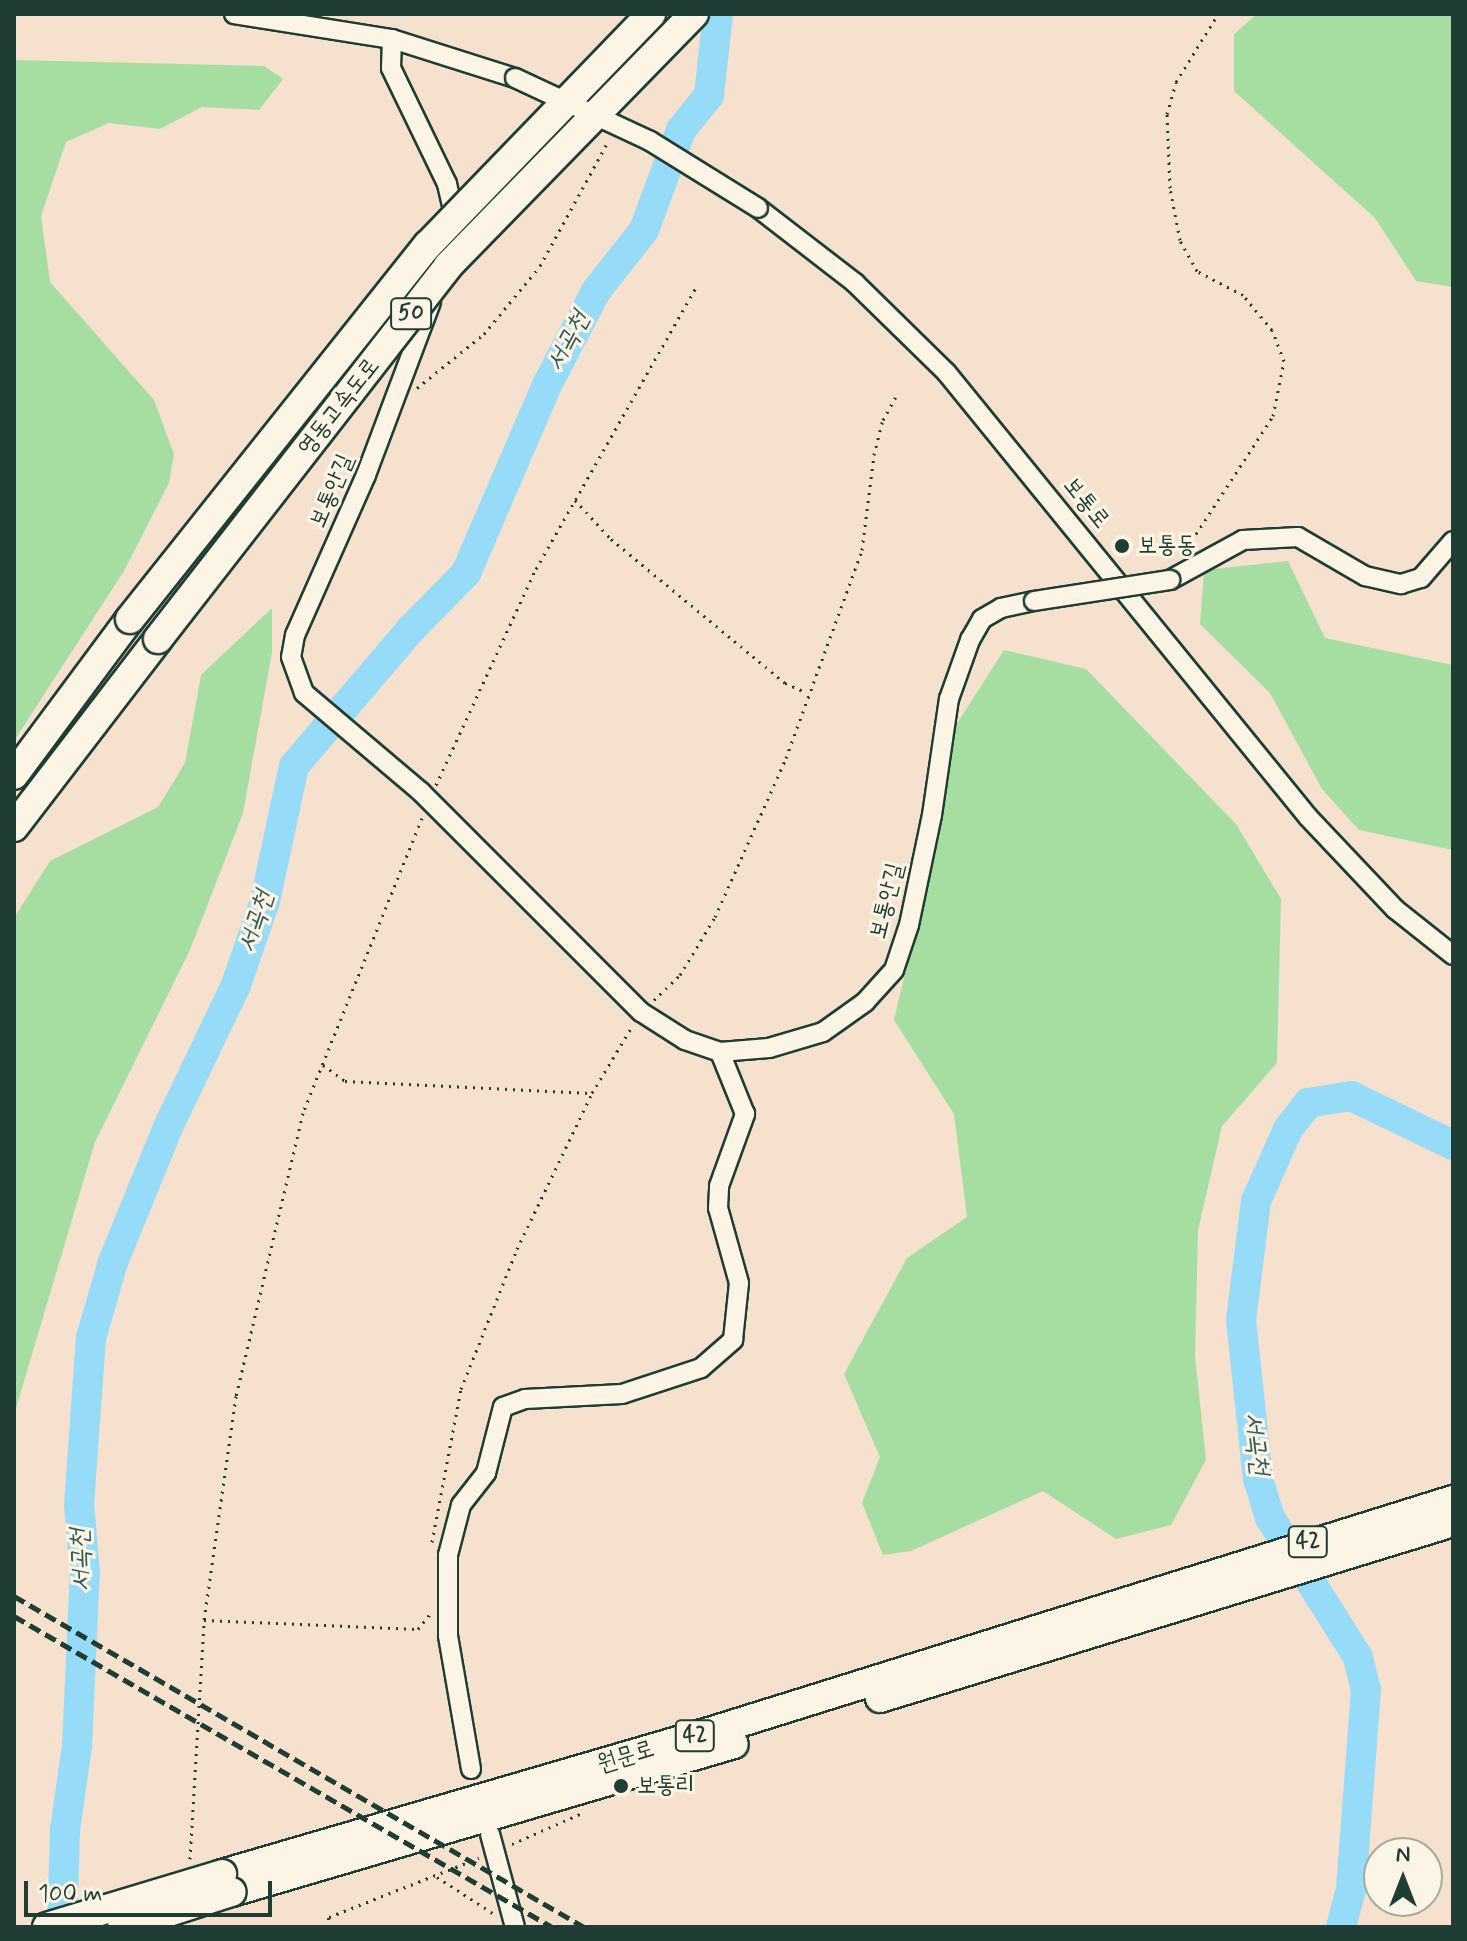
<!DOCTYPE html>
<meta charset="utf-8">
<style>
body{margin:0}
#map{position:relative;width:1467px;height:1941px;overflow:hidden;background:#f5e1ce;font-family:Mynerve,"Poor Story",sans-serif}
div>[style]{position:absolute}
[style*='--x']{left:calc(var(--x)*1px);top:calc(var(--y)*1px);width:calc(var(--w)*1px);rotate:calc(var(--a)*1deg)}
.green>*{inset:0;background:#a6dea1}
.river>*{height:30px;margin:-15px;padding:0 15px;transform-origin:15px;border-radius:15px;background:#96dbf8}
.path>*{height:3px;margin-top:-1.5px;transform-origin:0;background:repeating-linear-gradient(90deg,#1f3d34 0 2px,transparent 0 8px)}
.roads{filter:drop-shadow(2px 0 #1f3d34) drop-shadow(-2px 0 #1f3d34) drop-shadow(0 2px #1f3d34) drop-shadow(0 -2px #1f3d34)}
.minor>*{height:18px;margin:-9px;padding:0 9px;transform-origin:9px;border-radius:9px;background:#fcf5e5}
.highway>*{height:28px;margin:-14px;padding:0 14px;transform-origin:14px;border-radius:14px;background:#fcf5e5}
.rail>*{height:5px;margin-top:-2.5px;transform-origin:0;background:repeating-linear-gradient(90deg,#1f3d34 0 12px,transparent 0 18px)}
.bridges{filter:drop-shadow(2px 0 #1f3d34) drop-shadow(-2px 0 #1f3d34) drop-shadow(0 2px #1f3d34) drop-shadow(0 -2px #1f3d34)}
.minor-bridge>*{height:18px;margin:-9px;padding:0 9px;transform-origin:9px;border-radius:9px;background:#fcf5e5}
.highway-bridge>*{height:28px;margin:-14px;padding:0 14px;transform-origin:14px;border-radius:14px;background:#fcf5e5}
.dots>*{width:22px;height:22px;translate:-50% -50%;box-sizing:border-box;border:4px solid #fcf5e5;border-radius:50%}
span{translate:-50% -50%;white-space:nowrap;text-align:center;line-height:1.15;-webkit-text-stroke:6px #fcf5e5;paint-order:stroke}
.shield-label span{padding:2px 6px;background:#fcf5e5;border:2px solid;border-radius:6px;-webkit-text-stroke-width:0}
.shield-label{font-size:22px;color:#1f3d34;font-weight:700}
.street-label{font-size:24px;color:#1f3d34}
.poi-label{font-size:24px;color:#1f3d34}
.left{translate:0 -50%;text-align:left}
.water-label{font-size:26px;color:#375d5b;font-style:italic}
.frame{position:absolute;inset:0;border:16px solid #1f3d34;pointer-events:none}
.north{position:absolute;left:1363px;top:1837px;width:80px;height:80px;box-sizing:border-box;background:#fcf5e5;border:2px solid #a4ab9e;border-radius:50%;rotate:0deg;font-size:22px;font-weight:700;line-height:32px;text-align:center;color:#1f3d34}
.north::after{content:'';display:block;margin:auto;width:28px;height:36px;background:#1f3d34;clip-path:polygon(50% 0,100% 100%,50% 72%,0 100%)}
.scale{position:absolute;left:24px;top:1881px;width:248px;height:36px;box-sizing:border-box;border:4px solid #1f3d34;border-top:0;padding-left:10px;font-size:24px;line-height:28px;white-space:nowrap;color:#1f3d34;-webkit-text-stroke:6px #fcf5e5;paint-order:stroke}
</style>
<div id="map">
<div class="green">
<i style="clip-path:polygon(1257px 14px,1453px 14px,1453px 287px,1416px 281px,1375px 218px,1234px 91px,1234px 34px)"></i>
<i style="clip-path:polygon(14px 60px,264px 66px,283px 79px,259px 110px,202px 107px,160px 129px,109px 123px,66px 142px,41px 216px,50px 282px,154px 400px,174px 454px,169px 483px,124px 571px,14px 741px)"></i>
<i style="clip-path:polygon(1288px 561px,1325px 638px,1453px 665px,1453px 850px,1359px 830px,1322px 789px,1270px 693px,1200px 624px,1204px 570px)"></i>
<i style="clip-path:polygon(272px 608px,272px 652px,243px 813px,190px 950px,95px 1142px,14px 1415px,14px 918px,50px 861px,158px 807px,185px 763px,201px 675px)"></i>
<i style="clip-path:polygon(1004px 650px,1086px 669px,1236px 824px,1281px 899px,1277px 1063px,1222px 1126px,1198px 1230px,1195px 1356px,1206px 1460px,1171px 1525px,1116px 1539px,1043px 1491px,911px 1551px,883px 1555px,862px 1503px,880px 1457px,844px 1374px,907px 1258px,967px 1217px,954px 1114px,894px 1020px,937px 838px,949px 736px)"></i>
</div>
<div class="river">
<i style="--x:62;--y:1927;--w:97;--a:-88.2"></i>
<i style="--x:65;--y:1830;--w:85;--a:-81.9"></i>
<i style="--x:77;--y:1746;--w:173;--a:-87.4"></i>
<i style="--x:85;--y:1573;--w:68;--a:-95"></i>
<i style="--x:79;--y:1505;--w:167;--a:-85.9"></i>
<i style="--x:91;--y:1338;--w:79;--a:-73.9"></i>
<i style="--x:113;--y:1262;--w:146;--a:-67.8"></i>
<i style="--x:168;--y:1127;--w:157;--a:-64.4"></i>
<i style="--x:236;--y:985;--w:89;--a:-71"></i>
<i style="--x:265;--y:901;--w:138;--a:-77.9"></i>
<i style="--x:294;--y:766;--w:179;--a:-49.5"></i>
<i style="--x:410;--y:630;--w:80;--a:-45.5"></i>
<i style="--x:466;--y:573;--w:207;--a:-66.7"></i>
<i style="--x:548;--y:383;--w:104;--a:-62.4"></i>
<i style="--x:596;--y:291;--w:78;--a:-51.8"></i>
<i style="--x:644;--y:230;--w:107;--a:-69.7"></i>
<i style="--x:681;--y:130;--w:45;--a:-51.3"></i>
<i style="--x:709;--y:95;--w:81;--a:-83.7"></i>
<i style="--x:1341;--y:1927;--w:39;--a:-75"></i>
<i style="--x:1351;--y:1889;--w:200;--a:-85.7"></i>
<i style="--x:1366;--y:1690;--w:34;--a:-104"></i>
<i style="--x:1358;--y:1657;--w:165;--a:-122.3"></i>
<i style="--x:1270;--y:1518;--w:41;--a:-107.1"></i>
<i style="--x:1258;--y:1479;--w:160;--a:-96.1"></i>
<i style="--x:1241;--y:1320;--w:120;--a:-82.8"></i>
<i style="--x:1256;--y:1201;--w:79;--a:-66"></i>
<i style="--x:1288;--y:1129;--w:33;--a:-52"></i>
<i style="--x:1308;--y:1103;--w:44;--a:-9.2"></i>
<i style="--x:1351;--y:1096;--w:113;--a:25.7"></i>
</div>
<div class="path">
<i style="--x:417;--y:388;--w:86;--a:-38.9"></i>
<i style="--x:484;--y:334;--w:88;--a:-50.5"></i>
<i style="--x:540;--y:266;--w:141;--a:-61.3"></i>
<i style="--x:575;--y:500;--w:53;--a:47.3"></i>
<i style="--x:611;--y:539;--w:226;--a:39.6"></i>
<i style="--x:785;--y:683;--w:22;--a:24"></i>
<i style="--x:1183;--y:554;--w:165;--a:-56.9"></i>
<i style="--x:1273;--y:416;--w:56;--a:-78.7"></i>
<i style="--x:1284;--y:361;--w:33;--a:-111"></i>
<i style="--x:1272;--y:330;--w:45;--a:-129.6"></i>
<i style="--x:1243;--y:295;--w:52;--a:-152.4"></i>
<i style="--x:1197;--y:271;--w:35;--a:-119"></i>
<i style="--x:1180;--y:240;--w:53;--a:-100.9"></i>
<i style="--x:1170;--y:188;--w:74;--a:-92.3"></i>
<i style="--x:1167;--y:114;--w:33;--a:-74"></i>
<i style="--x:1176;--y:82;--w:80;--a:-58.3"></i>
<i style="--x:436;--y:785;--w:238;--a:-65.2"></i>
<i style="--x:536;--y:569;--w:326;--a:-60.4"></i>
<i style="--x:422;--y:818;--w:318;--a:112"></i>
<i style="--x:303;--y:1113;--w:291;--a:103.3"></i>
<i style="--x:236;--y:1396;--w:226;--a:98.1"></i>
<i style="--x:204;--y:1620;--w:214;--a:2.4"></i>
<i style="--x:418;--y:1629;--w:19;--a:-51"></i>
<i style="--x:654;--y:1000;--w:36;--a:-44"></i>
<i style="--x:680;--y:975;--w:68;--a:-58.9"></i>
<i style="--x:715;--y:917;--w:174;--a:-65.9"></i>
<i style="--x:786;--y:758;--w:221;--a:-69.9"></i>
<i style="--x:862;--y:550;--w:96;--a:-82.8"></i>
<i style="--x:874;--y:455;--w:36;--a:-76"></i>
<i style="--x:883;--y:420;--w:26;--a:-61"></i>
<i style="--x:323;--y:1065;--w:27;--a:36"></i>
<i style="--x:345;--y:1081;--w:245;--a:2.8"></i>
<i style="--x:432;--y:1542;--w:156;--a:-79.3"></i>
<i style="--x:461;--y:1389;--w:151;--a:-68.2"></i>
<i style="--x:517;--y:1249;--w:173;--a:-64.3"></i>
<i style="--x:592;--y:1093;--w:76;--a:-59"></i>
<i style="--x:512;--y:1844;--w:77;--a:-23.9"></i>
<i style="--x:190;--y:1859;--w:239;--a:-86.6"></i>
<i style="--x:437;--y:1877;--w:68;--a:33"></i>
<i style="--x:326;--y:1927;--w:10;--a:-73"></i>
<i style="--x:329;--y:1917;--w:161;--a:-21.5"></i>
</div>
<div class="roads">
<div class="minor">
<i style="--x:234;--y:14;--w:160;--a:9"></i>
<i style="--x:392;--y:39;--w:129;--a:17.6"></i>
<i style="--x:392;--y:39;--w:29;--a:92"></i>
<i style="--x:391;--y:68;--w:129;--a:64.2"></i>
<i style="--x:447;--y:184;--w:39;--a:77"></i>
<i style="--x:758;--y:208;--w:123;--a:37.7"></i>
<i style="--x:855;--y:283;--w:127;--a:44.4"></i>
<i style="--x:946;--y:372;--w:574;--a:50.87"></i>
<i style="--x:1308;--y:817;--w:127;--a:46.6"></i>
<i style="--x:1395;--y:909;--w:74;--a:38.4"></i>
<i style="--x:431;--y:302;--w:185;--a:110.6"></i>
<i style="--x:366;--y:475;--w:175;--a:113.9"></i>
<i style="--x:295;--y:635;--w:22;--a:100"></i>
<i style="--x:291;--y:657;--w:38;--a:70"></i>
<i style="--x:304;--y:693;--w:153;--a:40.2"></i>
<i style="--x:421;--y:792;--w:311;--a:45"></i>
<i style="--x:641;--y:1012;--w:52;--a:32.5"></i>
<i style="--x:685;--y:1040;--w:37;--a:19"></i>
<i style="--x:720;--y:1052;--w:49;--a:-4.7"></i>
<i style="--x:769;--y:1048;--w:56;--a:-16.5"></i>
<i style="--x:823;--y:1032;--w:52;--a:-35.5"></i>
<i style="--x:865;--y:1002;--w:43;--a:-47.8"></i>
<i style="--x:894;--y:970;--w:47;--a:-71.6"></i>
<i style="--x:909;--y:925;--w:112;--a:-78.2"></i>
<i style="--x:932;--y:815;--w:117;--a:-81.7"></i>
<i style="--x:949;--y:699;--w:63;--a:-70.4"></i>
<i style="--x:970;--y:640;--w:24;--a:-60"></i>
<i style="--x:982;--y:619;--w:22;--a:-30"></i>
<i style="--x:1001;--y:608;--w:34;--a:-12"></i>
<i style="--x:1170;--y:580;--w:83;--a:-28.7"></i>
<i style="--x:1243;--y:540;--w:55;--a:-3.1"></i>
<i style="--x:1298;--y:537;--w:78;--a:30.2"></i>
<i style="--x:1365;--y:576;--w:37;--a:13"></i>
<i style="--x:1401;--y:584;--w:21;--a:-17"></i>
<i style="--x:1421;--y:578;--w:49;--a:-49.1"></i>
<i style="--x:471;--y:1769;--w:135;--a:-99.8"></i>
<i style="--x:448;--y:1636;--w:81;--a:-90"></i>
<i style="--x:448;--y:1555;--w:52;--a:-75.4"></i>
<i style="--x:461;--y:1505;--w:41;--a:-52"></i>
<i style="--x:486;--y:1473;--w:68;--a:-75.6"></i>
<i style="--x:503;--y:1407;--w:23;--a:-20"></i>
<i style="--x:525;--y:1399;--w:97;--a:-3"></i>
<i style="--x:622;--y:1394;--w:83;--a:-18.2"></i>
<i style="--x:701;--y:1368;--w:43;--a:-41.2"></i>
<i style="--x:733;--y:1340;--w:57;--a:-84"></i>
<i style="--x:739;--y:1283;--w:78;--a:-105.6"></i>
<i style="--x:718;--y:1208;--w:22;--a:-87"></i>
<i style="--x:719;--y:1186;--w:77;--a:-70.1"></i>
<i style="--x:745;--y:1114;--w:67;--a:-112"></i>
<i style="--x:490;--y:1834;--w:96;--a:75"></i>
</div>
<div class="highway">
<i style="--x:14;--y:775;--w:194;--a:-53.4"></i>
<i style="--x:14;--y:827;--w:237;--a:-52.5"></i>
<i style="--x:880;--y:1698;--w:599;--a:-17.07"></i>
<i style="--x:222;--y:1874;--w:518;--a:-16.26"></i>
<i style="--x:719;--y:1729;--w:769;--a:-17.33"></i>
<i style="--x:232;--y:1892;--w:523;--a:-16.43"></i>
</div>
</div>
<div class="rail">
<i style="--x:14;--y:1596;--w:659;--a:30.14"></i>
<i style="--x:14;--y:1616;--w:621;--a:30.03"></i>
</div>
<div class="bridges">
<div class="minor-bridge">
<i style="--x:515;--y:78;--w:149;--a:25"></i>
<i style="--x:650;--y:141;--w:127;--a:31.8"></i>
<i style="--x:1034;--y:601;--w:138;--a:-8.8"></i>
</div>
<div class="highway-bridge">
<i style="--x:130;--y:619;--w:478;--a:-51.5"></i>
<i style="--x:428;--y:245;--w:321;--a:-46"></i>
<i style="--x:158;--y:639;--w:472;--a:-52.1"></i>
<i style="--x:448;--y:266;--w:352;--a:-45.7"></i>
<i style="--x:47;--y:1927;--w:183;--a:-16.8"></i>
<i style="--x:122;--y:1927;--w:115;--a:-17.7"></i>
</div>
</div>
<div class="dots">
<i style="left:1122px;top:546px;background:#1f3d34"></i>
<i style="left:621px;top:1786px;background:#1f3d34"></i>
</div>
<div class="shield-label">
<span style="left:411px;top:314px">50</span>
<span style="left:1308px;top:1542px">42</span>
<span style="left:695px;top:1736px">42</span>
</div>
<div class="street-label">
<span style="left:339px;top:407px;rotate:-52deg">영동고속도로</span>
<span style="left:332px;top:491px;rotate:-67deg">보통안길</span>
<span style="left:1086px;top:503px;rotate:51deg">보통로</span>
<span style="left:887px;top:901px;rotate:-76deg">보통안길</span>
<span style="left:626px;top:1757px;rotate:-17deg">원문로</span>
</div>
<div class="poi-label">
<span class="left" style="left:1138px;top:546px">보통동</span>
<span class="left" style="left:637px;top:1786px">보통리</span>
</div>
<div class="water-label">
<span style="left:569px;top:342px;rotate:-62deg">서곡천</span>
<span style="left:257px;top:922px;rotate:-72deg">서곡천</span>
<span style="left:1255px;top:1444px;rotate:83deg">서곡천</span>
<span style="left:82px;top:1560px;rotate:-92deg">서곡천</span>
</div>
<div class="frame"></div>
<div class="north">N</div>
<div class="scale">100 m</div>
</div>
